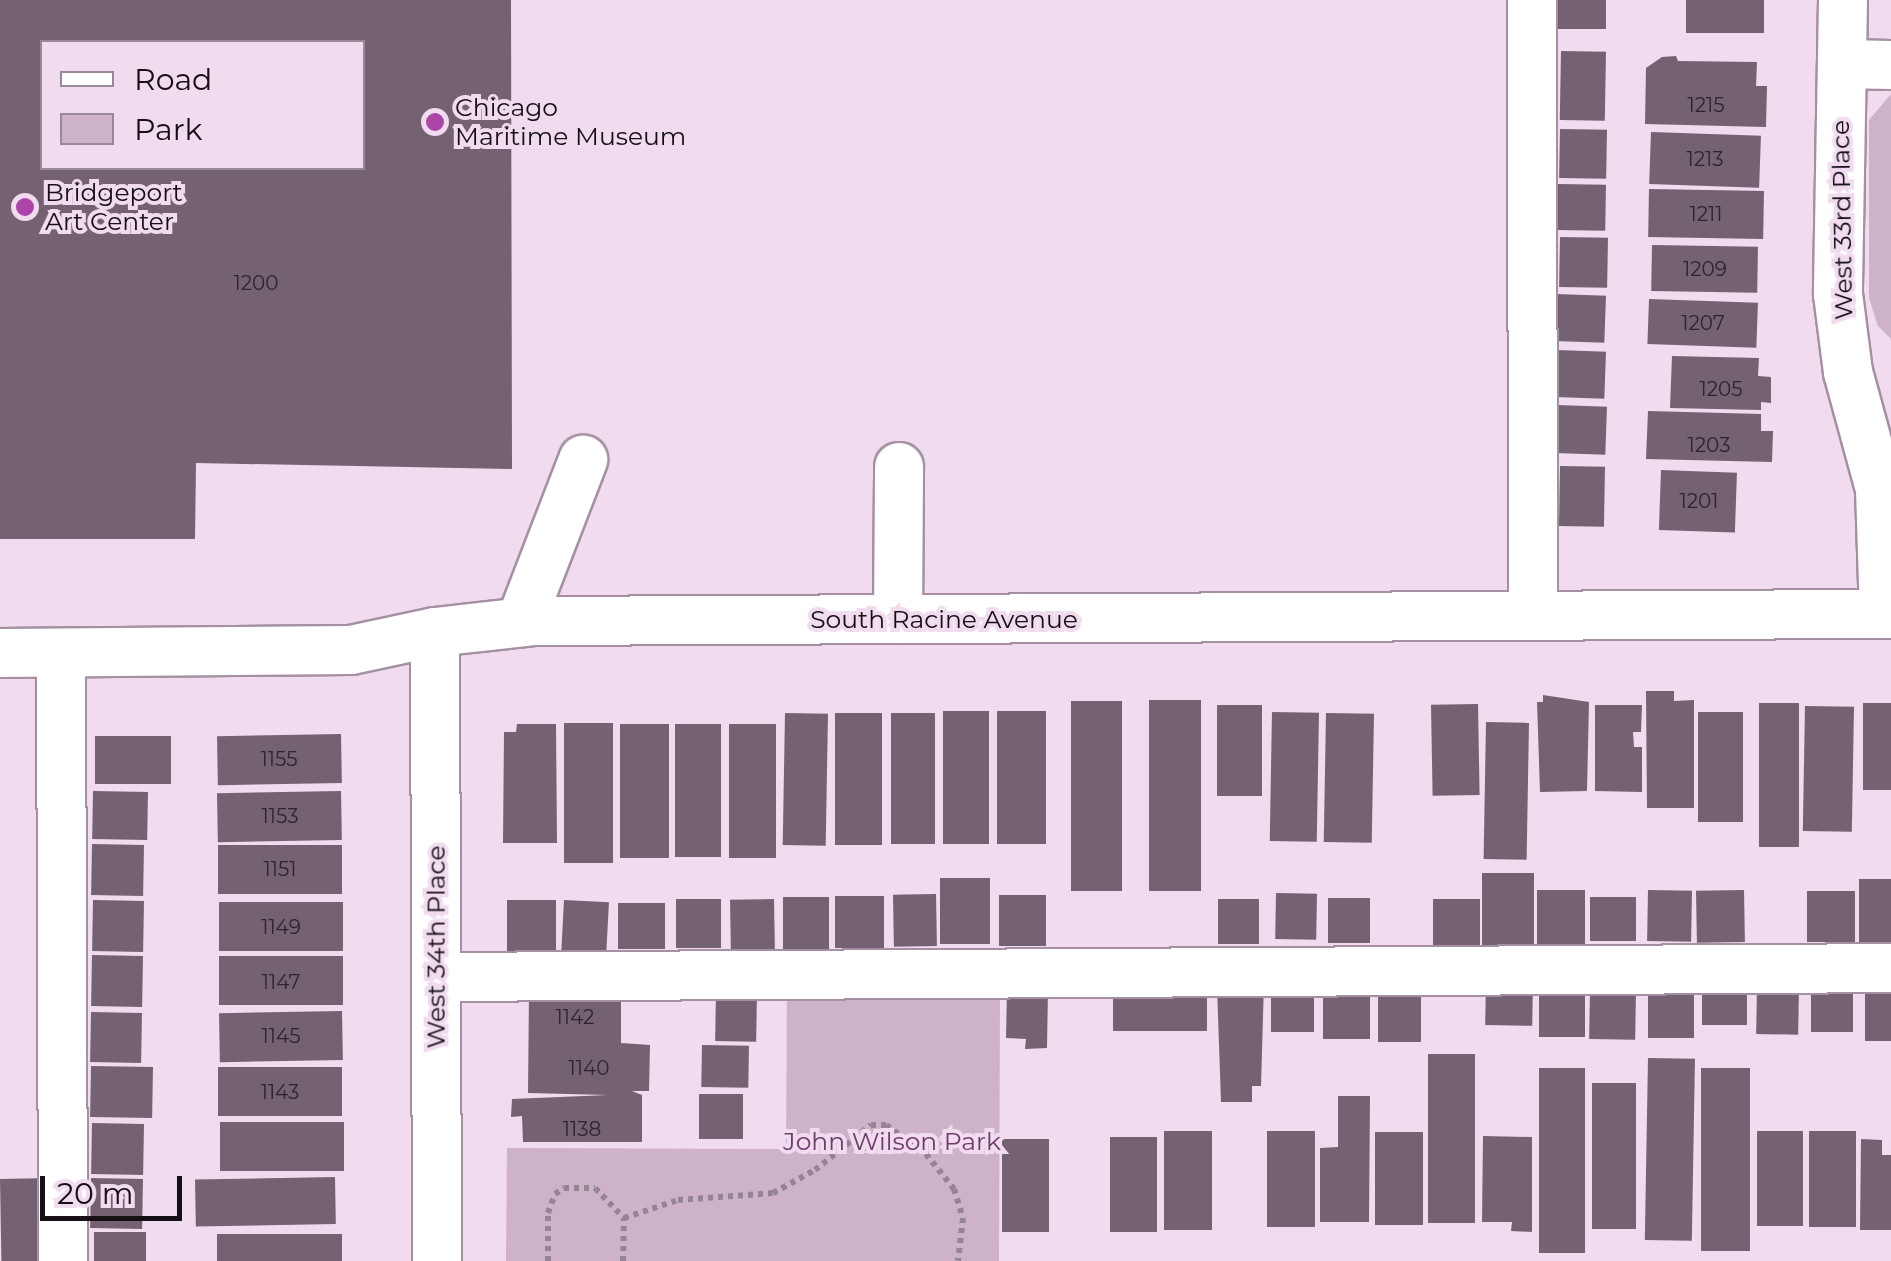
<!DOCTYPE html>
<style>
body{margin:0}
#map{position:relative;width:1891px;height:1261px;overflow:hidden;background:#f1dbee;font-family:Montserrat,sans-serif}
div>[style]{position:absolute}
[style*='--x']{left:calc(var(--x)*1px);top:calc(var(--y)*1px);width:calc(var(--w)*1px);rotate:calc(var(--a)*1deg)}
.green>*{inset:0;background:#cdb2ca}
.building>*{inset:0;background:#746172;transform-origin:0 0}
.path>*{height:6px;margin-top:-3px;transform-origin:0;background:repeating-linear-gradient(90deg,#958593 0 5px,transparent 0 10px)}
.roads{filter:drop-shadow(2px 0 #a490a2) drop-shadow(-2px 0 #a490a2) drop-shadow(0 2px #a490a2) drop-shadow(0 -2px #a490a2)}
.minor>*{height:48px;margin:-24px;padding:0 24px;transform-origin:24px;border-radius:24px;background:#fff}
.dots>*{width:28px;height:28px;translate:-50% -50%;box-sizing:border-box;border:5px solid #f1dbee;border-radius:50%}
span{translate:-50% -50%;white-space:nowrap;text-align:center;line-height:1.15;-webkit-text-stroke:8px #f1dbee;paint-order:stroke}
.number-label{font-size:20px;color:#2e242d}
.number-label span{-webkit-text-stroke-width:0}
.poi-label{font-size:25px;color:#160f16}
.left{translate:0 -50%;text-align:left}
.street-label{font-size:25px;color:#160f16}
.park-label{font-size:25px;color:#6f3c6c}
.legend{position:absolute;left:40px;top:40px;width:325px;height:130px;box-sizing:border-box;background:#f1dbee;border:2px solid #998998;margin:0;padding:12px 18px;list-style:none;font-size:30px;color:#160f16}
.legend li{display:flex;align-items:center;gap:20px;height:50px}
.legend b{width:50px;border:2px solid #998998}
.scale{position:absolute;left:40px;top:1176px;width:142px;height:45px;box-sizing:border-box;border:5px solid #160f16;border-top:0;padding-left:12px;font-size:30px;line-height:35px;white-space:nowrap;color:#160f16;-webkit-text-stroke:8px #f1dbee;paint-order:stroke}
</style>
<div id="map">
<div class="green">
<i style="clip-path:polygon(1891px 94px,1891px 339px,1878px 326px,1869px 298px,1869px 120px)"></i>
<i style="clip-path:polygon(787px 990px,1000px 992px,999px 1261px,506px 1261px,507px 1148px,786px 1149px)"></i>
</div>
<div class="building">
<i style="clip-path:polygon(evenodd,0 0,511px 0,512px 469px,196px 463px,195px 539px,0 539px,0 0,42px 42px,362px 42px,362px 168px,42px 168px,42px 42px)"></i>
<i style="left:1558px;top:0;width:48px;height:29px"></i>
<i style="left:1686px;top:0;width:78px;height:33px"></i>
<i style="left:1561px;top:51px;width:45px;height:69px;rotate:1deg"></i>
<i style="clip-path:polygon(1676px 56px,1678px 61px,1757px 62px,1756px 86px,1767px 86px,1766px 127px,1645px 124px,1646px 68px,1662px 57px)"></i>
<i style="left:1560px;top:129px;width:47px;height:49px;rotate:1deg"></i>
<i style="left:1651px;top:132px;width:110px;height:52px;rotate:2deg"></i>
<i style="left:1558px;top:184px;width:48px;height:46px;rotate:1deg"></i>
<i style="left:1649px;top:189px;width:115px;height:48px;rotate:1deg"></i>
<i style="left:1560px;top:237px;width:48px;height:50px;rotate:1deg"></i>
<i style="left:1652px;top:245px;width:106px;height:46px;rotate:1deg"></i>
<i style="left:1556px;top:294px;width:50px;height:47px;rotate:2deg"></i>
<i style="left:1649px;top:299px;width:109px;height:45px;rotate:2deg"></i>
<i style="left:1557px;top:350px;width:49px;height:47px;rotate:2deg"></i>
<i style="clip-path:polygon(1672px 356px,1759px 358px,1758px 376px,1771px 377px,1771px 403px,1761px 402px,1761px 410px,1670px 408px)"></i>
<i style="left:1557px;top:405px;width:50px;height:48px;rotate:2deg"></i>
<i style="clip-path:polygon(1648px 411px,1761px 414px,1761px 431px,1773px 431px,1772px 462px,1646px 459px)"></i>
<i style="left:1560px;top:466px;width:45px;height:60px;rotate:1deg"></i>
<i style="left:1661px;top:470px;width:76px;height:60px;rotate:2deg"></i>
<i style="clip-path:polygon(1646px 691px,1674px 691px,1674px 701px,1694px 700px,1694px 808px,1647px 808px)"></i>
<i style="clip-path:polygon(1543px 695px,1589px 702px,1587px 791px,1540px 792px,1537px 702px,1543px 702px)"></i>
<i style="left:1149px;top:700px;width:52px;height:191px"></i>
<i style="left:1071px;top:701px;width:51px;height:190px"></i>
<i style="left:1799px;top:703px;width:144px;height:40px;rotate:90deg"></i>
<i style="left:1863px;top:703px;width:28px;height:87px"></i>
<i style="left:1478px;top:704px;width:91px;height:47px;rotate:89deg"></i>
<i style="left:1217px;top:705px;width:45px;height:91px"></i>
<i style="clip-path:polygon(1595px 705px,1642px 705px,1641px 732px,1633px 732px,1634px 747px,1642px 747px,1642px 792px,1595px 791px)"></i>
<i style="left:1805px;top:706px;width:49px;height:125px;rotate:1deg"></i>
<i style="left:989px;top:711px;width:133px;height:46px;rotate:90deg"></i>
<i style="left:997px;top:711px;width:49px;height:133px"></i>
<i style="left:1272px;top:712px;width:47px;height:129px;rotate:1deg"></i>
<i style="left:1698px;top:712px;width:45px;height:110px"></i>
<i style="left:785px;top:713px;width:43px;height:132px;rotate:1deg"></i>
<i style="left:882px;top:713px;width:132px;height:47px;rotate:90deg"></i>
<i style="left:891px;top:713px;width:44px;height:131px"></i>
<i style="left:1326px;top:713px;width:48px;height:129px;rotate:1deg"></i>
<i style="left:1486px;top:722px;width:43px;height:137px;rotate:1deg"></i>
<i style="left:564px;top:723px;width:49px;height:140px"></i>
<i style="clip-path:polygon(517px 724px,556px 724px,557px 843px,503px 843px,504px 732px,516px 732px)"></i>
<i style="left:620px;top:724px;width:49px;height:134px"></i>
<i style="left:721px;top:724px;width:133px;height:46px;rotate:90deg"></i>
<i style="left:729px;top:724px;width:47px;height:134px"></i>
<i style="left:341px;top:734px;width:49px;height:124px;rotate:89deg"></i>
<i style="left:95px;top:736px;width:76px;height:48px"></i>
<i style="left:93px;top:791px;width:55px;height:48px;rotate:1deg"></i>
<i style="left:341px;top:791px;width:49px;height:124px;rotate:89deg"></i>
<i style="left:92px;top:844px;width:52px;height:51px;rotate:1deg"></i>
<i style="left:218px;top:845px;width:124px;height:49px"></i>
<i style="left:1482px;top:873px;width:52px;height:72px"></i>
<i style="left:990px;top:878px;width:66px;height:50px;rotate:90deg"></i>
<i style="left:1859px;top:879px;width:32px;height:65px"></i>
<i style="left:1537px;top:890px;width:48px;height:57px"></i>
<i style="left:1648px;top:890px;width:44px;height:51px;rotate:1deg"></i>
<i style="left:1744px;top:890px;width:52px;height:48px;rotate:89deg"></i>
<i style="left:1855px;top:891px;width:51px;height:48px;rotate:90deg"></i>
<i style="left:1276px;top:893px;width:41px;height:46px;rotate:1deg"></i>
<i style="left:936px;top:894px;width:52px;height:43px;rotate:89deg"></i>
<i style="left:1046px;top:895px;width:51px;height:47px;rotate:90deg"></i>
<i style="left:835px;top:896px;width:49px;height:52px"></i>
<i style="left:783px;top:897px;width:46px;height:52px"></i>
<i style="left:1590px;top:897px;width:46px;height:44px"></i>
<i style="left:1328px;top:898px;width:42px;height:45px"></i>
<i style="left:676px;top:899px;width:45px;height:49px"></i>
<i style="left:774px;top:899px;width:50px;height:44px;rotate:89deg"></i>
<i style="left:1218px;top:899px;width:41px;height:45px"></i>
<i style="left:1433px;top:899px;width:47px;height:47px"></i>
<i style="left:93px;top:900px;width:51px;height:51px;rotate:1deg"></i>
<i style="left:507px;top:900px;width:49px;height:51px"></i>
<i style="left:564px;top:900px;width:45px;height:51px;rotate:3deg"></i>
<i style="left:343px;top:902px;width:49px;height:124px;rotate:90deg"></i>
<i style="left:618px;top:903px;width:47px;height:46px"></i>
<i style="left:92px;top:955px;width:51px;height:51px;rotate:1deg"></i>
<i style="left:343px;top:956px;width:49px;height:124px;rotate:90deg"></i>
<i style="left:1486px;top:980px;width:47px;height:45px;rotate:1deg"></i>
<i style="clip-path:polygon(1264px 982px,1261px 1086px,1252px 1086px,1252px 1102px,1221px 1102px,1217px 987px)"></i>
<i style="left:1747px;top:984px;width:41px;height:45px;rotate:90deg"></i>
<i style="left:1207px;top:986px;width:45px;height:94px;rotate:90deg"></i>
<i style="left:1539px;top:986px;width:46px;height:51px"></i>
<i style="left:1648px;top:986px;width:46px;height:52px"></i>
<i style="left:1757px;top:986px;width:42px;height:48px;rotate:1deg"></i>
<i style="left:1811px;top:987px;width:42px;height:45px"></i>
<i style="left:1865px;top:987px;width:26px;height:54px"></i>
<i style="left:1271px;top:988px;width:43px;height:44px"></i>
<i style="left:1323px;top:988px;width:47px;height:51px"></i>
<i style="clip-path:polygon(1007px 989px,1048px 989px,1047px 1048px,1025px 1049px,1026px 1039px,1006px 1038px)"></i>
<i style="left:1378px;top:989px;width:43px;height:53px"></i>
<i style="left:1590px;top:990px;width:46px;height:49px;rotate:1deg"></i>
<i style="clip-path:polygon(529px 992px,621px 993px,621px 1043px,650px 1045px,649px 1091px,632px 1091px,642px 1095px,642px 1142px,523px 1142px,522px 1116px,511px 1117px,512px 1099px,608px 1095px,528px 1093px)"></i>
<i style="left:716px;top:992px;width:41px;height:49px;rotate:1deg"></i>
<i style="left:342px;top:1011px;width:49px;height:123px;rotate:89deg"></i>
<i style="left:91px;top:1012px;width:51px;height:50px;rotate:1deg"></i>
<i style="left:702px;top:1045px;width:47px;height:42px;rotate:1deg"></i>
<i style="left:1428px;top:1054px;width:47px;height:169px"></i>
<i style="left:1648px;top:1058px;width:47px;height:182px;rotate:1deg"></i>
<i style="left:91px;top:1066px;width:62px;height:51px;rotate:1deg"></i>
<i style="left:342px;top:1067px;width:49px;height:124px;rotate:90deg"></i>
<i style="left:1539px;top:1068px;width:46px;height:185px"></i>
<i style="left:1701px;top:1068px;width:49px;height:183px"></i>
<i style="left:1592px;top:1083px;width:44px;height:146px"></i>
<i style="left:699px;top:1094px;width:44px;height:45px"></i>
<i style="clip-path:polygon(1338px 1096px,1370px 1096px,1369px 1222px,1320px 1222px,1320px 1148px,1338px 1147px)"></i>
<i style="left:344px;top:1122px;width:49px;height:124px;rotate:90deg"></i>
<i style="left:92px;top:1123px;width:52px;height:51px;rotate:1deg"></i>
<i style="left:1164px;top:1131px;width:48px;height:99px"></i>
<i style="left:1315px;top:1131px;width:96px;height:48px;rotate:90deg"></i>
<i style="left:1757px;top:1131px;width:46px;height:95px"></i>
<i style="left:1809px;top:1131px;width:47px;height:96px"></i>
<i style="left:1375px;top:1132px;width:48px;height:93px"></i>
<i style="clip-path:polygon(1483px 1136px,1532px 1137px,1532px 1232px,1511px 1231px,1512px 1222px,1482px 1222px)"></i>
<i style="left:1110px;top:1137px;width:47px;height:95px"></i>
<i style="left:1002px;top:1139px;width:47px;height:93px"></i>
<i style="clip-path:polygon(1861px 1139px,1882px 1140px,1882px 1155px,1891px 1155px,1891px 1230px,1860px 1230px)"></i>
<i style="left:335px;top:1177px;width:47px;height:140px;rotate:89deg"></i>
<i style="left:51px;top:1178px;width:83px;height:51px;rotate:89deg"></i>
<i style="left:91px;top:1178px;width:52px;height:50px;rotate:1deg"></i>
<i style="left:94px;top:1232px;width:52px;height:29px"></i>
<i style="left:217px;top:1234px;width:125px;height:27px"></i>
</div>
<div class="path">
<i style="--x:548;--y:1261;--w:48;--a:-90"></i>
<i style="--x:548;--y:1213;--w:20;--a:-70"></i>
<i style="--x:555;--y:1194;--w:11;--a:-34"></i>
<i style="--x:564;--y:1188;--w:31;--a:0"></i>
<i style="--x:595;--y:1188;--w:42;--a:46"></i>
<i style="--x:623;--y:1261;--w:43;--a:-88.7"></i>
<i style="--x:624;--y:1218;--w:57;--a:-18.4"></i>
<i style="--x:678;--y:1200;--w:95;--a:-4.2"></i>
<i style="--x:773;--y:1193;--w:48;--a:-28.7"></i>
<i style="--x:815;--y:1170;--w:72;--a:-38.8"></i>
<i style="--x:871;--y:1125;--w:15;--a:0"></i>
<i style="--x:886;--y:1125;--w:49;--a:35.9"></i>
<i style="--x:926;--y:1154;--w:45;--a:51.3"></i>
<i style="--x:954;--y:1189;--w:30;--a:73"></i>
<i style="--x:963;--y:1218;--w:43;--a:96.6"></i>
</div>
<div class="roads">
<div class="minor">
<i style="--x:1532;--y:0;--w:616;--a:89.91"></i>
<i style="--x:1843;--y:0;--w:294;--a:91"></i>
<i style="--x:1838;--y:294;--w:79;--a:82.7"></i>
<i style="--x:1848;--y:372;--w:121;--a:74.7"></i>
<i style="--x:1880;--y:489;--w:125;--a:88.2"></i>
<i style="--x:1842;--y:64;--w:49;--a:1.2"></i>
<i style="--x:898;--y:619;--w:152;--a:-89.6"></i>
<i style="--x:521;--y:621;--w:173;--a:-68.9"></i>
<i style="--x:435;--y:632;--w:629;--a:89.82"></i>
<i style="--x:0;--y:653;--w:351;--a:-0.5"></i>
<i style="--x:351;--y:650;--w:86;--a:-12.1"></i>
<i style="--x:435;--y:632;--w:101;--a:-6.3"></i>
<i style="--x:535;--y:621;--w:1356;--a:-0.3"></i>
<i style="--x:61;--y:653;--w:608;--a:89.81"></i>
<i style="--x:436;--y:977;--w:1455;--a:-0.35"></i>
</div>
</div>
<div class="dots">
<i style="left:435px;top:122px;background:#ad45a8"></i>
<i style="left:25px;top:207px;background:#ad45a8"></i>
</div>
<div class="number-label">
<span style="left:1706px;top:105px">1215</span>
<span style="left:1705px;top:159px">1213</span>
<span style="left:1706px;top:214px">1211</span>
<span style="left:1705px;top:269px">1209</span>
<span style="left:256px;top:283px">1200</span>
<span style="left:1703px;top:323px">1207</span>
<span style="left:1721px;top:389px">1205</span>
<span style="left:1709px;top:445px">1203</span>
<span style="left:1699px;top:501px">1201</span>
<span style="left:279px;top:759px">1155</span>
<span style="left:280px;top:816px">1153</span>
<span style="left:280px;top:869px">1151</span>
<span style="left:281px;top:927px">1149</span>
<span style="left:281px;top:982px">1147</span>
<span style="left:575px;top:1017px">1142</span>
<span style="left:281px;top:1036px">1145</span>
<span style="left:589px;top:1068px">1140</span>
<span style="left:280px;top:1092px">1143</span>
<span style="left:582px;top:1129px">1138</span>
</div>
<div class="poi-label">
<span class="left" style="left:455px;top:122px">Chicago<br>Maritime Museum</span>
<span class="left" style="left:45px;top:207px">Bridgeport<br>Art Center</span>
</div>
<div class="street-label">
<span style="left:1842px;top:220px;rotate:-91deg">West 33rd Place</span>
<span style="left:944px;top:619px">South Racine Avenue</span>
<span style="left:436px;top:947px;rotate:-90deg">West 34th Place</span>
</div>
<div class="park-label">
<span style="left:892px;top:1141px">John Wilson Park</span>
</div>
<ul class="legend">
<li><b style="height:12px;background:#fff"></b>Road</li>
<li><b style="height:28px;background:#cdb2ca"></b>Park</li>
</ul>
<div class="scale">20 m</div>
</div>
